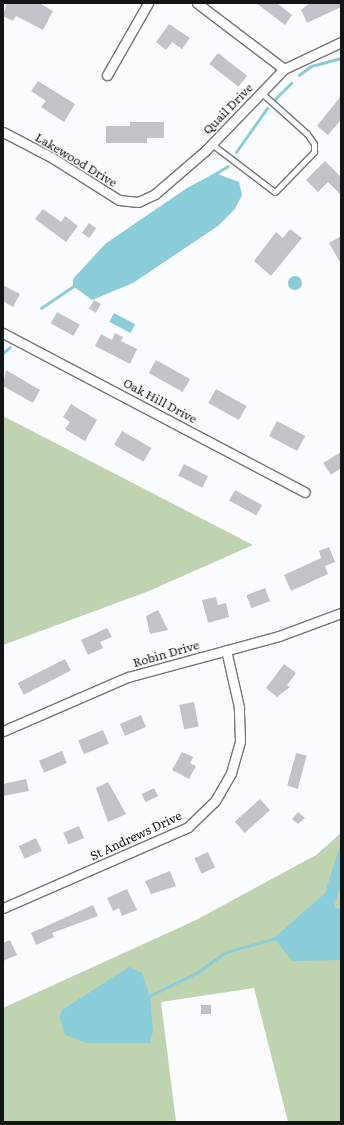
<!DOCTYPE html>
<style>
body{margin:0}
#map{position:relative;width:344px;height:1125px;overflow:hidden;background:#fafcff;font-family:Literata,serif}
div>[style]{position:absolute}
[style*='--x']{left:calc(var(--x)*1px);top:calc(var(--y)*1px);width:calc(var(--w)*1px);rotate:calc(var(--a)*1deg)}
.green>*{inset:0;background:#bfd3b0}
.water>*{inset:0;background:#8accd7;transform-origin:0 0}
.round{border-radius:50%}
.stream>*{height:3px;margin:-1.5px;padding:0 1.5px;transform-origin:1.5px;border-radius:1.5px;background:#8accd7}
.building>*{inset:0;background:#c0c4c8;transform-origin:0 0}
.roads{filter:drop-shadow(1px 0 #73767a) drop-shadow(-1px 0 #73767a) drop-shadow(0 1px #73767a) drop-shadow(0 -1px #73767a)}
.service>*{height:4.5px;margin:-2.25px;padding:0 2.25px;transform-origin:2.25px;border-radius:2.25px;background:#fff}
.minor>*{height:9px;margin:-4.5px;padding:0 4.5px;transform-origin:4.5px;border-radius:4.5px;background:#fff}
span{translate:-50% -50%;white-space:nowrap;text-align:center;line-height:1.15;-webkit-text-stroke:3px #fff;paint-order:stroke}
.street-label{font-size:12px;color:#131416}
.frame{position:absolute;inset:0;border:4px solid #131416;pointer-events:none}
</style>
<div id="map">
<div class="green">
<i style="clip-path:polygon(3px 416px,253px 545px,149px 591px,3px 645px)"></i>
<i style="clip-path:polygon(341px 833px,341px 1122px,288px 1122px,254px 988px,161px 1002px,176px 1122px,3px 1122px,3px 1008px,196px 920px,316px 855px)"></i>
</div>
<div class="water">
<i style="clip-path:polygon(215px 173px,239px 182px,242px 195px,235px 209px,218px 226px,133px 283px,92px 300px,73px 286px,73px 279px,105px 244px,187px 188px)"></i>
<i class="round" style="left:288px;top:276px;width:14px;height:14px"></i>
<i style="left:114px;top:313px;width:24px;height:10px;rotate:28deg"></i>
<i style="clip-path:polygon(341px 842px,341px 885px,334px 907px,341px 910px,341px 960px,292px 961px,274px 938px,325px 893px)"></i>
<i style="clip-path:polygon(129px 967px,142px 973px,150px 996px,153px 1031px,150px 1043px,87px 1043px,65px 1035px,60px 1018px,62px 1010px)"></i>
</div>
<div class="stream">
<i style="--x:299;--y:75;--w:15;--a:-37"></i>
<i style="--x:311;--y:66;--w:31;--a:-15"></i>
<i style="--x:275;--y:99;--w:23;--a:-45"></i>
<i style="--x:236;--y:152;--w:54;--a:-54.8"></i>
<i style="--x:213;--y:175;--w:17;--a:-31"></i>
<i style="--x:41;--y:308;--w:41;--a:-34.1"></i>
<i style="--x:3;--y:353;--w:9;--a:-41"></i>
<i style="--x:147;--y:997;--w:57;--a:-26.1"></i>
<i style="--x:198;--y:972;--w:34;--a:-36"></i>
<i style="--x:226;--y:952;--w:52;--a:-15.6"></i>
</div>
<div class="building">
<i style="clip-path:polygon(7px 3px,39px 3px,53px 11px,43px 30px,16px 16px,13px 21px,3px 16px)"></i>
<i style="clip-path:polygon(256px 3px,277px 3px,292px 15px,285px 25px)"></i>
<i style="clip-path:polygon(310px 3px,341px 3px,341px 7px,307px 23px,301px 10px)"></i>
<i style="clip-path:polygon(169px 24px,190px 38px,182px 49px,172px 42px,166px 50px,156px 42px)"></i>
<i style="left:218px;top:53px;width:37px;height:14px;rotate:38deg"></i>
<i style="clip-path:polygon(38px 81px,75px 104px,64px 122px,41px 107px,46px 101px,31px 91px)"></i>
<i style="clip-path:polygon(341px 96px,341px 120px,328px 135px,317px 126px)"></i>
<i style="clip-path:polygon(130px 122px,164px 122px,164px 138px,147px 138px,147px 143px,106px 143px,106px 126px,130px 126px)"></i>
<i style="clip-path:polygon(325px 161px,341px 177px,341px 195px,328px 182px,318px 192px,306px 180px)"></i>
<i style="clip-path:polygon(43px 209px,61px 222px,65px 216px,78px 226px,66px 242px,35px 219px)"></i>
<i style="left:89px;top:223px;width:9px;height:12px;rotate:36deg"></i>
<i style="clip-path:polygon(290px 229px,302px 238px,271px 276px,254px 261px,276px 232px,283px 238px)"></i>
<i style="clip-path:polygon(341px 236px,341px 264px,329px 243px)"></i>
<i style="clip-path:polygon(3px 285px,20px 294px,13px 307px,3px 301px)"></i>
<i style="left:94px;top:300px;width:8px;height:10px;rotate:30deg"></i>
<i style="left:57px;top:312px;width:26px;height:13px;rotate:29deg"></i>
<i style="clip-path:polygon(115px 333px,123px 337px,121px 341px,137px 349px,130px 364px,95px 346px,101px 334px,112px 340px)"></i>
<i style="left:156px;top:360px;width:39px;height:15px;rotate:29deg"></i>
<i style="clip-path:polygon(6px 370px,40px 390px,33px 403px,3px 386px)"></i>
<i style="left:216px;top:389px;width:35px;height:16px;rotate:29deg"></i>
<i style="clip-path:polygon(71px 404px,97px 420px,85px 441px,65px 429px,70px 422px,63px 417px)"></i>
<i style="left:277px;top:421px;width:32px;height:17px;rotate:28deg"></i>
<i style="left:122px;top:431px;width:34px;height:16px;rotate:30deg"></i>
<i style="clip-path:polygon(341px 452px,341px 468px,331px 475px,323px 463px)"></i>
<i style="left:184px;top:464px;width:27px;height:13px;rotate:27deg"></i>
<i style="left:235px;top:490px;width:31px;height:12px;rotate:29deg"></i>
<i style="clip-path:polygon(329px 547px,335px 562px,325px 566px,328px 574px,291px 591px,284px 575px,321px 558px,319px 551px)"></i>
<i style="left:265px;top:588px;width:14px;height:20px;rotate:69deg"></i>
<i style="clip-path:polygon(216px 597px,218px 605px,226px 603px,229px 617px,208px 623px,202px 600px)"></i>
<i style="clip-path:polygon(158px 610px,168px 630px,150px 634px,146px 616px)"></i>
<i style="clip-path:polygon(107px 628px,112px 637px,100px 642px,103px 648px,88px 655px,81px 640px)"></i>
<i style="left:65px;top:659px;width:13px;height:53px;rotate:63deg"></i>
<i style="clip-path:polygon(284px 664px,296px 673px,287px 685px,290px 687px,277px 697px,266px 688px)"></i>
<i style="left:194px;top:702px;width:25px;height:15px;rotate:79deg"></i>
<i style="left:141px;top:715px;width:13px;height:23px;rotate:67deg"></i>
<i style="left:103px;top:730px;width:15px;height:27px;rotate:67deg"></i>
<i style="left:62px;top:751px;width:13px;height:25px;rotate:67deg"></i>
<i style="clip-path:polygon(182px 752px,193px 757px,190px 763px,196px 766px,189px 779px,172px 770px)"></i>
<i style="left:296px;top:753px;width:11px;height:34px;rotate:15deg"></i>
<i style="clip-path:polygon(26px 779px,29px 791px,3px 796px,3px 784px)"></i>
<i style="clip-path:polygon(108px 782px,126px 814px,108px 822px,96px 788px)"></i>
<i style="left:154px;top:788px;width:9px;height:14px;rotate:63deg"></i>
<i style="left:260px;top:799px;width:15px;height:34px;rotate:48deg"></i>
<i style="clip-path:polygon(298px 812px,305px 818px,298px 824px,292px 819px)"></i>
<i style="left:79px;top:826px;width:13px;height:17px;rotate:67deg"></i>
<i style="left:36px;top:838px;width:14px;height:19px;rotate:65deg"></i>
<i style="left:208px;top:852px;width:17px;height:15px;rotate:65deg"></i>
<i style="clip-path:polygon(170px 871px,176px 886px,151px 894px,145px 881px)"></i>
<i style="clip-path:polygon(127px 889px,137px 910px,122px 916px,119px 908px,113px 911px,107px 898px)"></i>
<i style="clip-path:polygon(93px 905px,98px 916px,52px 933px,54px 937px,36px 945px,31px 933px)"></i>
<i style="clip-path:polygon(10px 940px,17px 955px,3px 961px,3px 943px)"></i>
<i style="left:211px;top:1005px;width:9px;height:10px;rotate:90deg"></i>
</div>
<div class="roads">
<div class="service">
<i style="--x:212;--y:144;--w:79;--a:37.3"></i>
<i style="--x:275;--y:192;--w:56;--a:-45.7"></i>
<i style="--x:314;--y:152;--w:8;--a:-90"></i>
<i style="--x:314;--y:144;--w:12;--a:-125"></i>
<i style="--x:307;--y:134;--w:63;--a:-138.2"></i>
</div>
<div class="minor">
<i style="--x:197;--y:3;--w:109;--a:37.2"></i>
<i style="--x:107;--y:75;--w:83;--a:-60.3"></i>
<i style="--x:3;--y:132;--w:54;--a:27.5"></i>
<i style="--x:51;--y:157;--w:80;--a:32.3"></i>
<i style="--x:119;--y:200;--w:19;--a:6"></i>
<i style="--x:138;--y:202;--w:19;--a:-25"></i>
<i style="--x:155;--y:194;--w:66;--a:-40.7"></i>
<i style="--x:205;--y:151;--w:114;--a:-46.1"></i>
<i style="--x:284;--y:69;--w:63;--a:-25.3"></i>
<i style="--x:3;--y:333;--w:341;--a:27.8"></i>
<i style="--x:3;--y:731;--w:136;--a:-23.4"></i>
<i style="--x:128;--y:677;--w:156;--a:-15.2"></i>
<i style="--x:279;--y:636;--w:66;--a:-20.4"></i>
<i style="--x:3;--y:908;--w:202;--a:-23.6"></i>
<i style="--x:188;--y:827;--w:37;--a:-44"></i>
<i style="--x:215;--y:801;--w:32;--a:-60"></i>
<i style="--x:231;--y:773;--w:33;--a:-74"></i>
<i style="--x:240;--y:741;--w:34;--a:-92"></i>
<i style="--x:239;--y:707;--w:58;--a:-102.8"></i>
</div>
</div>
<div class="street-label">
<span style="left:228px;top:109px;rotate:-46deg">Quail Drive</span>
<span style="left:76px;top:160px;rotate:31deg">Lakewood Drive</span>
<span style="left:160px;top:401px;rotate:28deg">Oak Hill Drive</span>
<span style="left:166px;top:654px;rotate:-16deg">Robin Drive</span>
<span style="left:136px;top:836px;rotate:-25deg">St Andrews Drive</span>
</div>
<div class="frame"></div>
</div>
